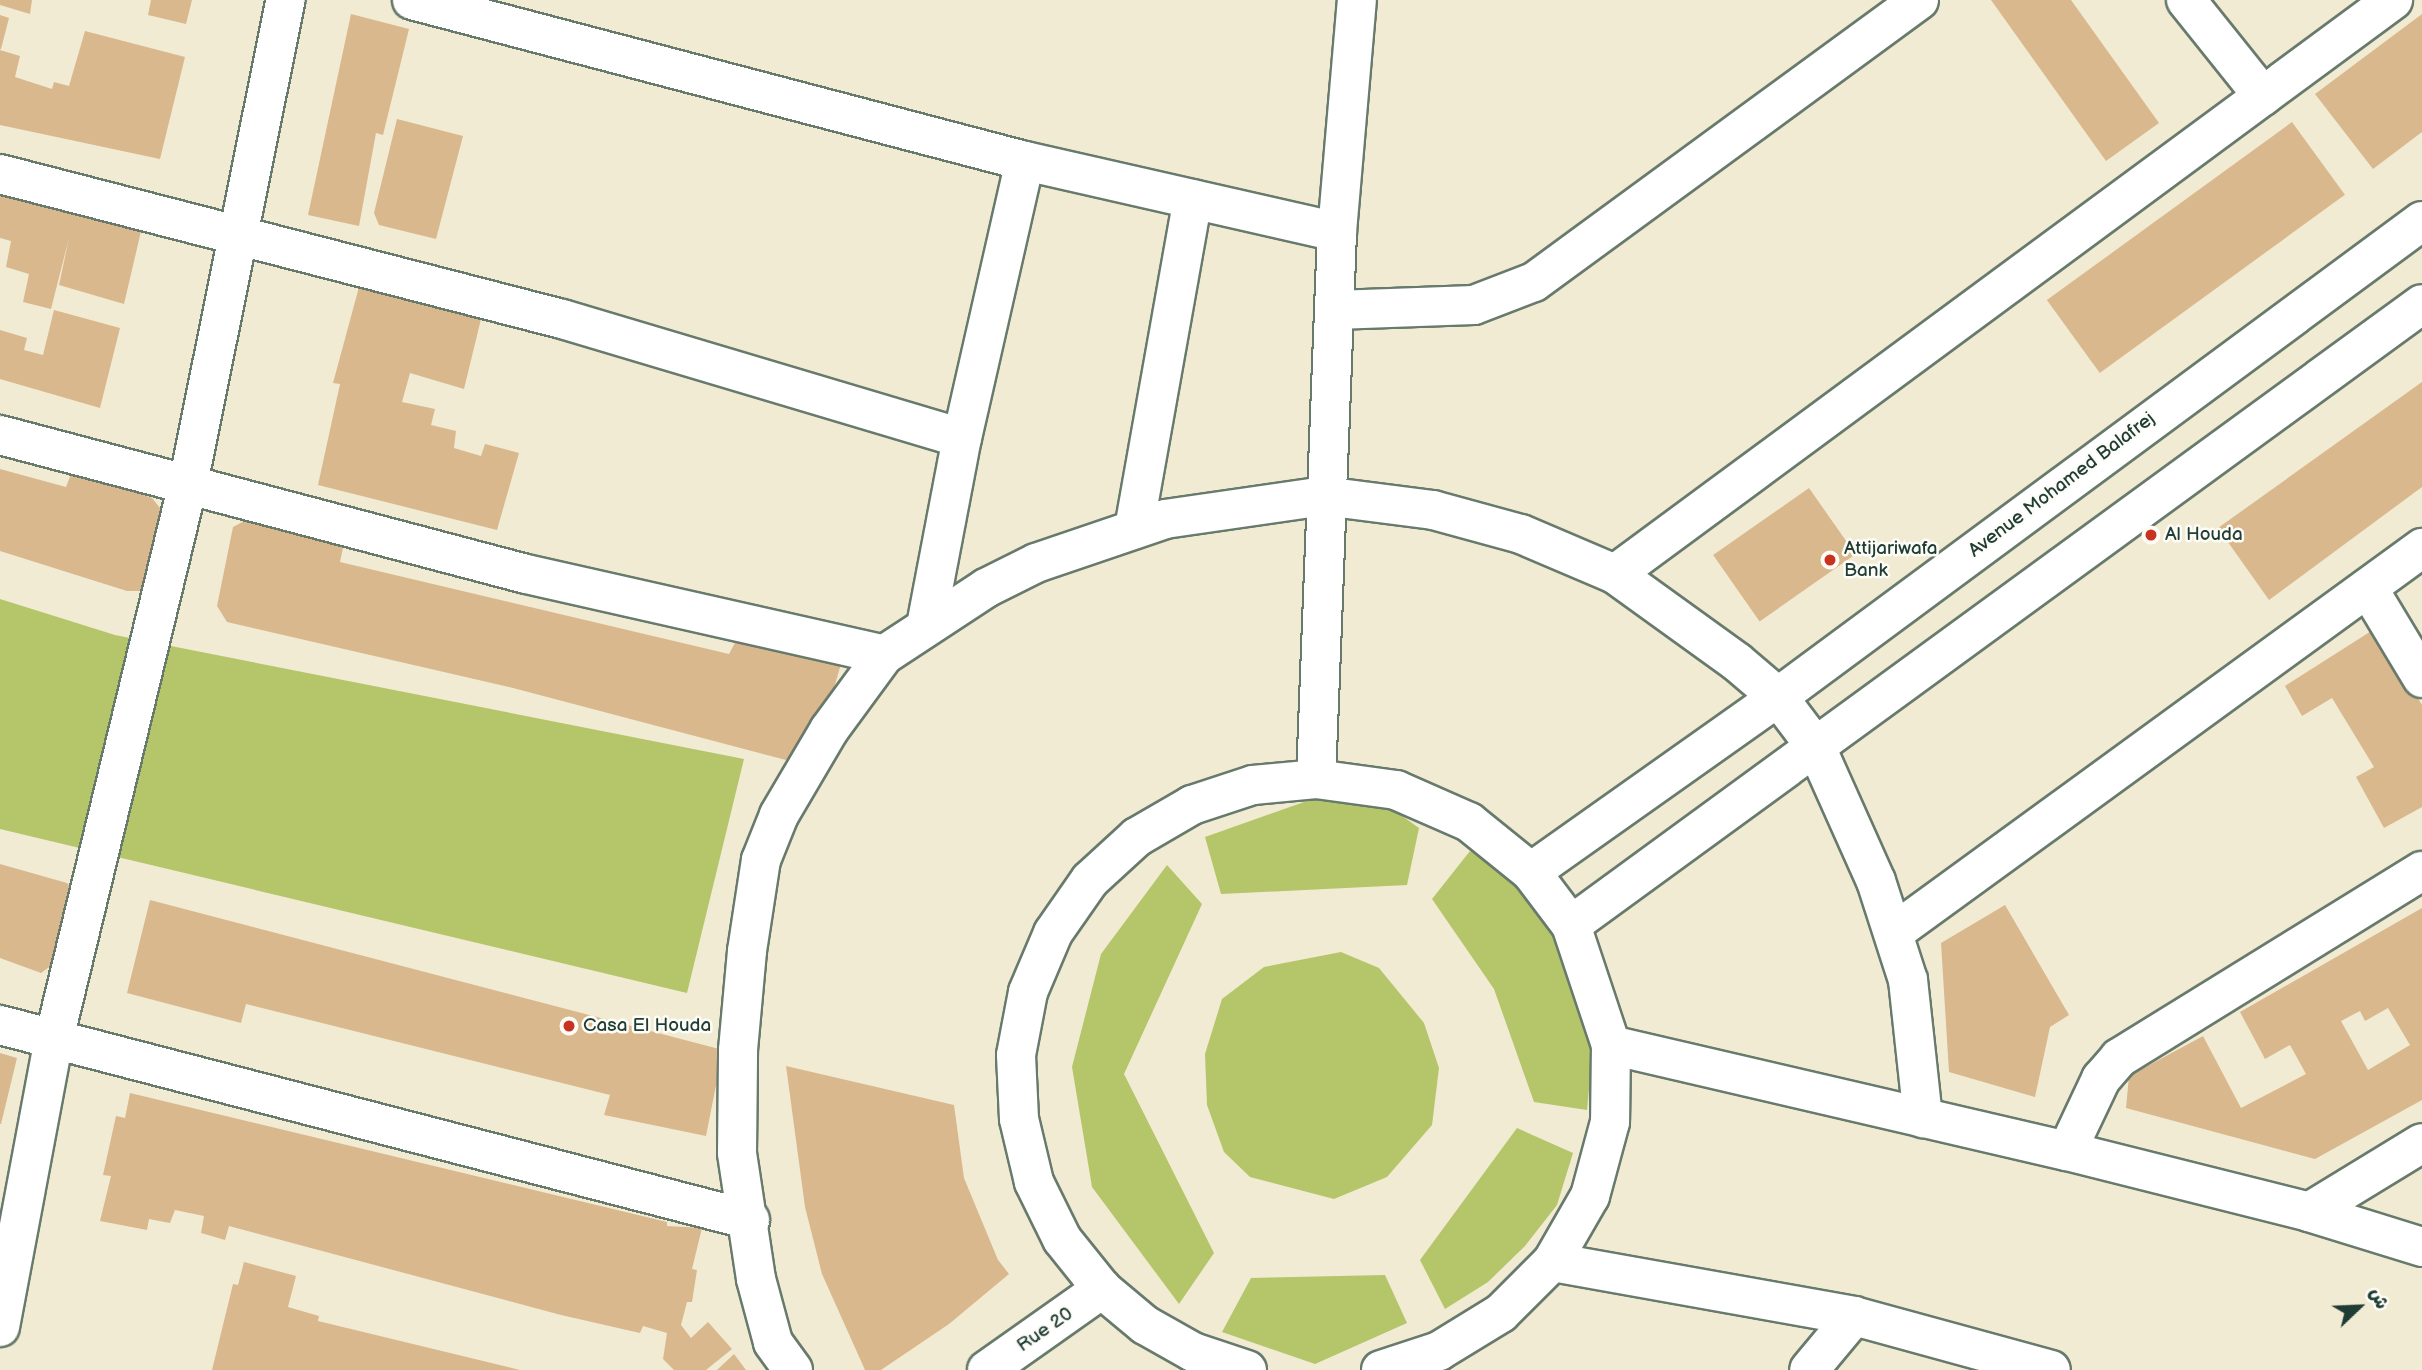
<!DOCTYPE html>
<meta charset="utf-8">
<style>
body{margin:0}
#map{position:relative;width:2422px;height:1370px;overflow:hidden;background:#f1ebd3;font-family:"Balsamiq Sans","Playpen Sans Arabic",sans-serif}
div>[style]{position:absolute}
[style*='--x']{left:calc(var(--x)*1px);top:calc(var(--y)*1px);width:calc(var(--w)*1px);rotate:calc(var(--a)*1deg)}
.green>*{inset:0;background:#b4c669}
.building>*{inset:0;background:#d9b88e;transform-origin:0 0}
.roads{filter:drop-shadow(2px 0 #687a6c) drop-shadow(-2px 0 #687a6c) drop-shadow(0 2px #687a6c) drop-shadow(0 -2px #687a6c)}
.minor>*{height:38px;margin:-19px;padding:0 19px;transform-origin:19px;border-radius:19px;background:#fff}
.dots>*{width:19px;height:19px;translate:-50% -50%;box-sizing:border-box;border:4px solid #fdfcf7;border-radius:50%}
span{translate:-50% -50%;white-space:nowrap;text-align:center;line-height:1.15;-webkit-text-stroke:5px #fdfcf7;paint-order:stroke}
.street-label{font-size:19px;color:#1f3d34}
.poi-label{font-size:19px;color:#1f3d34}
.left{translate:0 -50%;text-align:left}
.north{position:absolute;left:2324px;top:1272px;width:70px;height:70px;-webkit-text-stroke:5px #fdfcf7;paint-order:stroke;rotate:67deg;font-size:19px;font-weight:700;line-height:28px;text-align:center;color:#1f3d34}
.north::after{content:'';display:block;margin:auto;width:24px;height:32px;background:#1f3d34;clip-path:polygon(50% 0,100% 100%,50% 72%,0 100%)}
</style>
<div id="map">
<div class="green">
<i style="clip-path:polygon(0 599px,115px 635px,744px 759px,687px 993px,0 829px)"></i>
<i style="clip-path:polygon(1370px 793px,1419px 828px,1407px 885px,1221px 894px,1205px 837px,1324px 795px)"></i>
<i style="clip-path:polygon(1470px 851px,1517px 882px,1566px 940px,1595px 1028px,1587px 1110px,1534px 1102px,1494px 989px,1432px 899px)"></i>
<i style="clip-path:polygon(1167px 865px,1202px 904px,1124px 1074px,1214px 1253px,1179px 1304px,1092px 1187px,1072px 1067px,1101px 954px)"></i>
<i style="clip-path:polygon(1341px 952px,1379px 968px,1424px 1023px,1439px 1068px,1432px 1125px,1387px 1177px,1334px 1199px,1250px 1177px,1224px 1152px,1207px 1105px,1205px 1054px,1222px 999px,1264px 967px)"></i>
<i style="clip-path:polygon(1517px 1128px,1573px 1153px,1557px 1205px,1525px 1246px,1488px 1282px,1445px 1309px,1420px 1260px)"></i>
<i style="clip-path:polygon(1385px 1275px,1407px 1323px,1315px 1364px,1222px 1332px,1251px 1278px)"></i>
</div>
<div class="building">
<i style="clip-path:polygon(0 0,32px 0,30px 14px,0 5px)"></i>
<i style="clip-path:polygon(151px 0,192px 0,186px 24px,148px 15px)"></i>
<i style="clip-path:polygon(1991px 0,2071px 0,2159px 123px,2106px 161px)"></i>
<i style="clip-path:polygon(351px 14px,409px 29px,383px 135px,376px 133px,359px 226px,308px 215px)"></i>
<i style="clip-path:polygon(2422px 14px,2422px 132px,2373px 169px,2315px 94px)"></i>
<i style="clip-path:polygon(0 15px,9px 18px,1px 49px,0 49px)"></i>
<i style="clip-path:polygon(85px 31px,185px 57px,160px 159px,0 125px,0 50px,20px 56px,15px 77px,52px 89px,54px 82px,69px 86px)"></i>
<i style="clip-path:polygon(397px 119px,463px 136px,436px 239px,379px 225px,374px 213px)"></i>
<i style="left:2292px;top:122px;width:90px;height:303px;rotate:54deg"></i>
<i style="clip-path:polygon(0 191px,142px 227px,124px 304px,59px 285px,69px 238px,51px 309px,23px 302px,29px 274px,6px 267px,11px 241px,0 238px)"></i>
<i style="clip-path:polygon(359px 287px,481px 319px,464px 389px,410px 373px,402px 402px,435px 409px,431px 425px,456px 431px,454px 448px,481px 456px,485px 444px,519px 453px,497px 530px,318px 485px,340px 384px,333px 383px)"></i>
<i style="clip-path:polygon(54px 310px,120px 328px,100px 408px,0 379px,0 330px,27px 338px,24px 350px,43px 355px)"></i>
<i style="clip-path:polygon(2422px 382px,2422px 487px,2269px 600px,2218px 528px)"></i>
<i style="clip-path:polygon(0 469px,66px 487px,73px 469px,152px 498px,164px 513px,143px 591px,127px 591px,0 551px)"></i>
<i style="left:1809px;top:488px;width:81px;height:117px;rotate:55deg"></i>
<i style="clip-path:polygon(250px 518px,344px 543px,340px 562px,729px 654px,737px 639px,841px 664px,824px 722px,786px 760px,513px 688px,227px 622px,217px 606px,233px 527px)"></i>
<i style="clip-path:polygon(2376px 628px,2422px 705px,2422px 807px,2384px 828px,2356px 777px,2374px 767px,2332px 698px,2302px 716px,2285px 686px)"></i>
<i style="clip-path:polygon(0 864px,67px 883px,74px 891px,56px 962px,41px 973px,0 958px)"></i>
<i style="clip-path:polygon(150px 900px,723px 1050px,706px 1136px,604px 1115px,610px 1095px,246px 1004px,241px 1023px,127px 993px)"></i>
<i style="clip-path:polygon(2005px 905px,2069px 1015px,2050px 1027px,2035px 1097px,1949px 1072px,1941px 943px)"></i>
<i style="clip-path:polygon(evenodd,2422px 908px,2422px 1100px,2315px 1159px,2126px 1108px,2129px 1076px,2203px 1036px,2241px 1108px,2306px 1074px,2290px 1045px,2265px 1059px,2240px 1012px,2422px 908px,2388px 1008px,2410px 1045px,2368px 1070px,2341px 1021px,2360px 1011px,2365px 1021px,2388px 1008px)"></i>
<i style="clip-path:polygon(0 1053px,17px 1058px,1px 1124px,0 1124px)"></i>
<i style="clip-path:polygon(786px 1066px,954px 1105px,964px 1178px,998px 1260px,1009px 1274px,949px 1324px,881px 1370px,865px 1370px,822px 1274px,805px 1207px)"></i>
<i style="clip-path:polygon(130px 1093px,667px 1222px,667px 1226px,702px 1228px,692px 1269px,697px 1270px,692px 1302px,687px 1302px,681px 1325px,691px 1338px,708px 1322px,732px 1349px,706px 1370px,674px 1370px,663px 1359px,667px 1333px,643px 1326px,640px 1333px,561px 1315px,229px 1226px,225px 1240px,201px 1233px,204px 1216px,175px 1210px,170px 1223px,149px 1219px,147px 1230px,100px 1221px,111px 1176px,103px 1175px,116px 1116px,125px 1118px)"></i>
<i style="clip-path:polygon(244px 1262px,296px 1276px,288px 1307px,319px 1316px,318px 1321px,520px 1370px,212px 1370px,233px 1284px,238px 1285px)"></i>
<i style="clip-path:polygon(734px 1354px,746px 1370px,717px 1370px)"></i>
</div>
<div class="roads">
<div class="minor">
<i style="--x:412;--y:0;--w:634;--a:14.72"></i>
<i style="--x:1025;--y:161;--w:320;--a:12.8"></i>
<i style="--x:2186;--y:0;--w:123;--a:51.3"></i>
<i style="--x:0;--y:174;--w:580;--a:14.47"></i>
<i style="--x:562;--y:319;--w:417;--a:16.6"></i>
<i style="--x:1335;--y:310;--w:139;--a:-2.1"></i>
<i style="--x:1474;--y:305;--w:64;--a:-21"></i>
<i style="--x:1534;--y:282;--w:477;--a:-36.2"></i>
<i style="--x:0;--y:435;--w:544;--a:14.8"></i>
<i style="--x:526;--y:574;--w:367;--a:12.7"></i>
<i style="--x:1134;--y:529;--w:335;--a:-79.9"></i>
<i style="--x:1615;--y:574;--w:967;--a:-36.42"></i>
<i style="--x:2368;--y:588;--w:105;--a:59"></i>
<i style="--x:926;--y:626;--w:191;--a:-79.2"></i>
<i style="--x:962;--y:438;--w:284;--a:-77.2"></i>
<i style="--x:1316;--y:779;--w:547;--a:-87.8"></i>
<i style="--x:1337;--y:232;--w:233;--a:-85.1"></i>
<i style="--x:1531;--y:872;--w:303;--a:-35.3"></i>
<i style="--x:1778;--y:697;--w:801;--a:-36.47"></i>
<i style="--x:1571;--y:925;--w:1053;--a:-36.12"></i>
<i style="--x:1896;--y:931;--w:651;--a:-36.06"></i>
<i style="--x:0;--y:1025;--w:775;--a:14.57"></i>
<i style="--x:1611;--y:1045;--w:468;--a:13.1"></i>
<i style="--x:2067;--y:1151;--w:250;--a:14.1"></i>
<i style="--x:2309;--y:1212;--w:118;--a:17.2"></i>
<i style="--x:2067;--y:1151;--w:80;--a:-64.7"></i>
<i style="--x:2101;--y:1079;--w:28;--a:-49"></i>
<i style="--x:2119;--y:1058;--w:356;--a:-31.7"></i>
<i style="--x:2309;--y:1212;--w:132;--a:-31.4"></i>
<i style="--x:1552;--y:1262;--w:307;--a:10.1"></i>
<i style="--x:1854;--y:1316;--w:70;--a:129.8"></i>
<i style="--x:1854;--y:1316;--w:204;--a:15.3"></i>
<i style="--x:0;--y:1327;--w:293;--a:-79.4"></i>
<i style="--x:54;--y:1039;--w:571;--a:-76.43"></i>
<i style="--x:188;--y:484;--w:494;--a:-78.6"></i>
<i style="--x:793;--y:1370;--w:34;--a:-126"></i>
<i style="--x:773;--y:1342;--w:65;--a:-105.1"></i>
<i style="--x:756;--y:1279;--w:127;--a:-98.6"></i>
<i style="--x:737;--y:1153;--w:103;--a:-89.4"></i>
<i style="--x:738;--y:1050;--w:99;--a:-84.8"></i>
<i style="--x:747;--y:951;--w:92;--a:-81.3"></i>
<i style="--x:761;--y:860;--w:48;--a:-68.2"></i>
<i style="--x:779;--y:815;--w:99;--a:-59.5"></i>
<i style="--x:829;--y:730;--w:93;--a:-53.7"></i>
<i style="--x:884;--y:655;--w:122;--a:-33.3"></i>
<i style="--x:986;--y:588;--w:56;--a:-26.6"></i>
<i style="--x:1036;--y:563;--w:136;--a:-18.8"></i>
<i style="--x:1165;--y:519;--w:161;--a:-8.2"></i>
<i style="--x:1324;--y:496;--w:110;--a:7.3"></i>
<i style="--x:1433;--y:510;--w:91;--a:15.3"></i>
<i style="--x:1521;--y:534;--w:102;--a:23.1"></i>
<i style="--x:1615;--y:574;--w:150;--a:35.8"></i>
<i style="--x:1737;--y:662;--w:54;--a:40.5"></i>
<i style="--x:1778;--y:697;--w:63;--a:52.8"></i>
<i style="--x:1816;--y:747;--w:147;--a:65.9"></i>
<i style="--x:1876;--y:881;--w:104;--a:72.1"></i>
<i style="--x:1908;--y:980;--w:139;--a:83.8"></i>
<i style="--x:987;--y:1370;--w:141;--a:-35.2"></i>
<i style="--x:1247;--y:1370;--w:57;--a:-161.6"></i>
<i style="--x:1193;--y:1352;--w:55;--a:-150.6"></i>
<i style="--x:1145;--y:1325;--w:56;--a:-140.1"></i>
<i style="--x:1102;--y:1289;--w:64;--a:-128.7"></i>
<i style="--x:1062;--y:1239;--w:64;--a:-116.2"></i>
<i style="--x:1034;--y:1182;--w:65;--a:-103.4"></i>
<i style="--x:1019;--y:1119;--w:64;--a:-92.7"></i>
<i style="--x:1016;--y:1055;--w:64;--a:-79.2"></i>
<i style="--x:1028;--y:992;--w:64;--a:-67"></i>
<i style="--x:1053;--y:933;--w:65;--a:-55.1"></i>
<i style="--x:1090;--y:880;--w:64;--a:-42.5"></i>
<i style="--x:1137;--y:837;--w:64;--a:-30.2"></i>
<i style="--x:1192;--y:805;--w:64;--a:-18.2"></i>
<i style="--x:1253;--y:785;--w:63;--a:-5.4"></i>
<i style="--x:1316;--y:779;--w:81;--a:7.8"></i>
<i style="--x:1396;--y:790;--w:80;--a:23.7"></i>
<i style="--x:1469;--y:822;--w:80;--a:38.9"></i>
<i style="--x:1531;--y:872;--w:66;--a:53"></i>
<i style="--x:1571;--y:925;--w:126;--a:71.6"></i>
<i style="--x:1611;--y:1045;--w:77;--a:90.7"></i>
<i style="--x:1610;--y:1122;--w:77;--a:105.1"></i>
<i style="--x:1590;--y:1196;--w:76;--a:119.9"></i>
<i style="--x:1552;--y:1262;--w:72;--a:135"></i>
<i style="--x:1501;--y:1313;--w:73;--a:148.5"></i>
<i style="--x:1439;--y:1351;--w:61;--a:161.9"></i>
</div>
</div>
<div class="dots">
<i style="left:2151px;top:535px;background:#c8321e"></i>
<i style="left:1830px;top:560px;background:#c8321e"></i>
<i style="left:569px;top:1026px;background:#c8321e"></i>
</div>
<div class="street-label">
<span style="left:2062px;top:485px;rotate:-37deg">Avenue Mohamed Balafrej</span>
<span style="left:1045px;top:1330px;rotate:-35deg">Rue 20</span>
</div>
<div class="poi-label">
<span class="left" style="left:2165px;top:535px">Al Houda</span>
<span class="left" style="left:1844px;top:560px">Attijariwafa<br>Bank</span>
<span class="left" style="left:583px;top:1026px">Casa El Houda</span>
</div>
<div class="north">ش</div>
</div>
